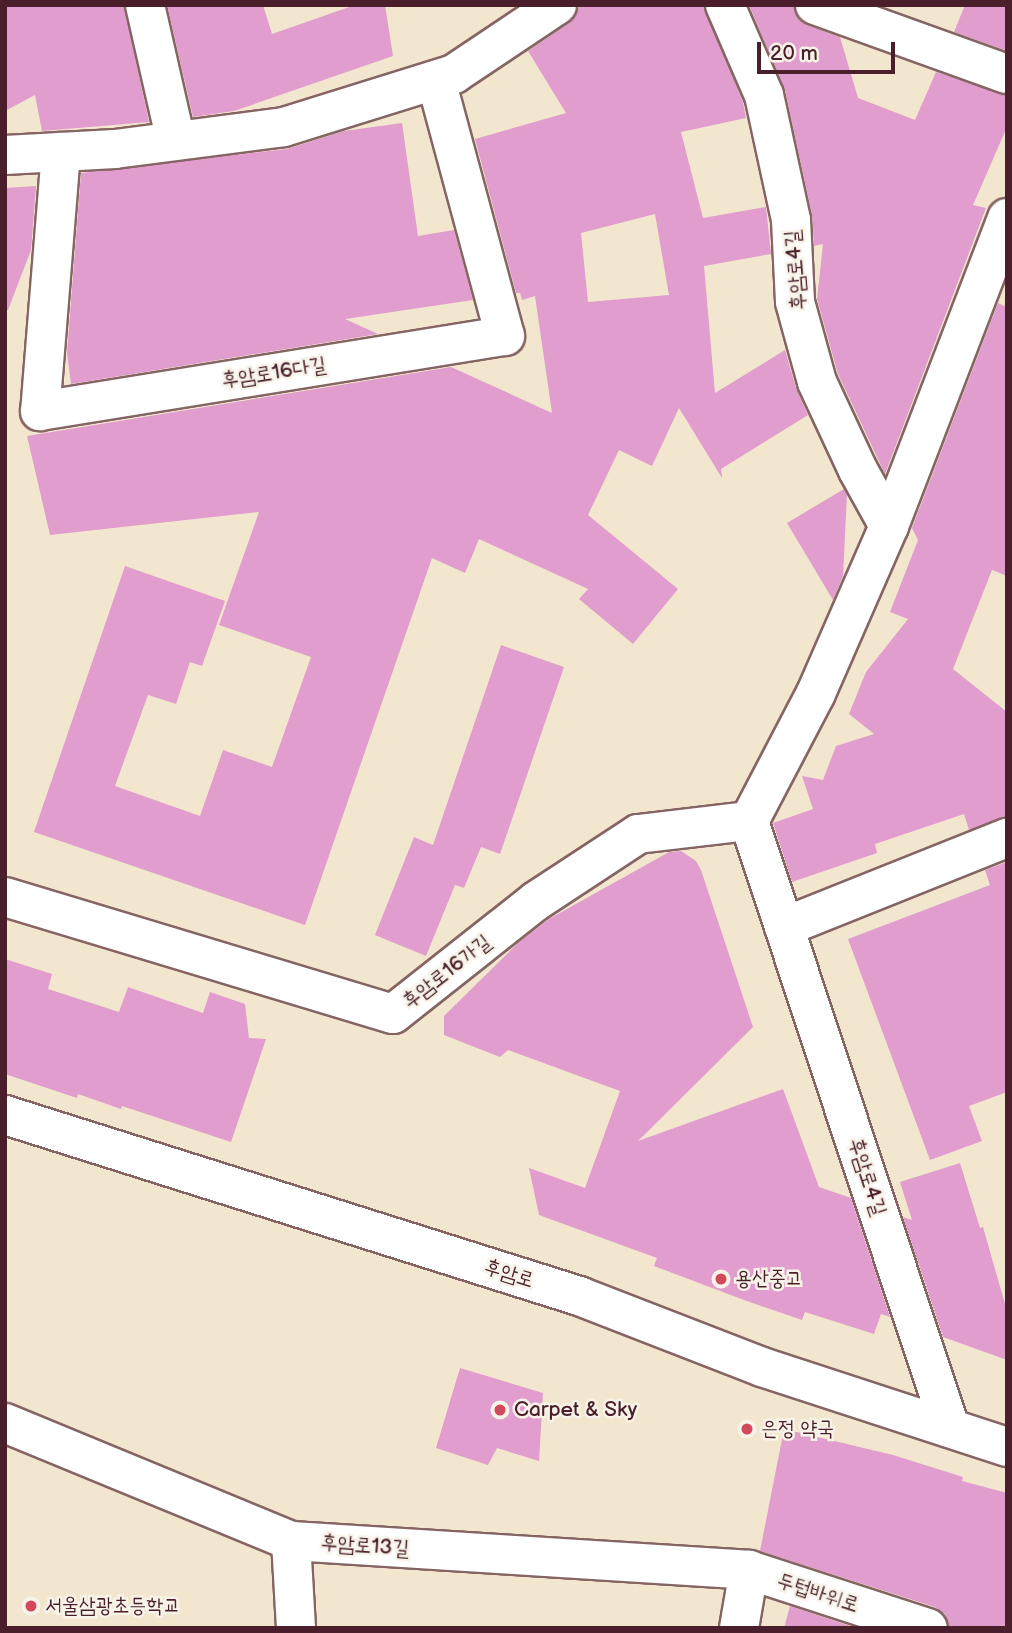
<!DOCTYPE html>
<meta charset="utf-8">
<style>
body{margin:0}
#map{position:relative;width:1012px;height:1633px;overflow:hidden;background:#f3e6ce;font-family:"Balsamiq Sans","Poor Story",sans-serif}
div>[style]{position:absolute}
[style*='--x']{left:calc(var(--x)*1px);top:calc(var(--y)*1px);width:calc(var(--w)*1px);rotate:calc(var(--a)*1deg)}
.building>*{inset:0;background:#e09dcd}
.roads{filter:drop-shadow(2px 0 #856564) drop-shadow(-2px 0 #856564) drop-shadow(0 2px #856564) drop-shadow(0 -2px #856564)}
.minor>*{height:38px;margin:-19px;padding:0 19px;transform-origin:19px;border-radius:19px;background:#fff}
.secondary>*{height:38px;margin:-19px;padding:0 19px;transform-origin:19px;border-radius:19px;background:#fff}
.dots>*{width:19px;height:19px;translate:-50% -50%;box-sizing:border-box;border:4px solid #f7f3e8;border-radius:50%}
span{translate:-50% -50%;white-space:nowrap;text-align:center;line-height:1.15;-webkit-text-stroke:5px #f7f3e8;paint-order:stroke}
.street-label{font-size:21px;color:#4a1f2b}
.poi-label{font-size:21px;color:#4a1f2b}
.left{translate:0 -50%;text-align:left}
.frame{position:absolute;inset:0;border:7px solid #4a1f2b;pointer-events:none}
.scale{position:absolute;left:757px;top:42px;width:138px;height:32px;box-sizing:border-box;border:4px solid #4a1f2b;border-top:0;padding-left:9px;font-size:21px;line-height:24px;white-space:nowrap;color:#4a1f2b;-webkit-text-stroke:5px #f7f3e8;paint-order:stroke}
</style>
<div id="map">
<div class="building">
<i style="clip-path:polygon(5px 5px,124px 5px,149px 122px,42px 131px,35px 95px,5px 111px)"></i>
<i style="clip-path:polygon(167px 5px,263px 5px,272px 34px,355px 5px,385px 5px,393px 56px,234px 111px,193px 117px)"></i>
<i style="clip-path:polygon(evenodd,581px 5px,704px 5px,743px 102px,746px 118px,681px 132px,703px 218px,766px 207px,771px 254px,704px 266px,715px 393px,785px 350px,796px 388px,808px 415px,721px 469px,722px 478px,679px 408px,652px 466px,619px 450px,588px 515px,678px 589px,633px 644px,579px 599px,588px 589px,479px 539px,465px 573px,432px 558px,305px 925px,34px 832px,125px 566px,225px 601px,202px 666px,190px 662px,176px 704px,148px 695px,115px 786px,200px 816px,223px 750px,272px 767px,311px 657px,219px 625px,259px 512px,50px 535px,27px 436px,451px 367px,552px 413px,535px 296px,522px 300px,520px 293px,516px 293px,475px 139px,566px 113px,528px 51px,569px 23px,581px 5px,655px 214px,669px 295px,588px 302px,581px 233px,655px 214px)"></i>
<i style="clip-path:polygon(749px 5px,794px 5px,798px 19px,807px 25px,840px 37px,858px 98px,915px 120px,936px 72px,1007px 95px,1007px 127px,973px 205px,986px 208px,885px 474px,838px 374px,817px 299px,823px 244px,814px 246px,812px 215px,785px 90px)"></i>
<i style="clip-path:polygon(965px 5px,1007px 5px,1007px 51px,954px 32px)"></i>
<i style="clip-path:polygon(402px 123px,418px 236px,454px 230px,473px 300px,345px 319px,378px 334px,71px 384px,67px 353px,81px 173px,287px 149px,344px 131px)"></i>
<i style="clip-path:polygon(36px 186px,31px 250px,8px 310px,5px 309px,5px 188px)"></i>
<i style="clip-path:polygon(998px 303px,1007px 307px,1007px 576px,992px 570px,953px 669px,1007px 712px,1007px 817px,969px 830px,964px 814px,875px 844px,877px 853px,792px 882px,773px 823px,813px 809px,802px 776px,823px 780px,836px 746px,874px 734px,849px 714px,866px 672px,908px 619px,890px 612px,918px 540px,912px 528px)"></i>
<i style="clip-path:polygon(844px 489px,847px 494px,843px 576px,833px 600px,787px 523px)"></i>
<i style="clip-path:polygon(501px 645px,564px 667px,500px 854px,481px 847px,464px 888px,455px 885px,426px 956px,375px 935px,414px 837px,433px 845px)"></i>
<i style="clip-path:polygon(681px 851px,696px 861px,701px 870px,753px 1027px,638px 1141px,783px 1089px,819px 1187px,851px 1198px,890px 1317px,881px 1314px,874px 1334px,805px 1312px,802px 1320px,744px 1300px,654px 1266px,657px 1258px,539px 1215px,529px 1168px,585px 1188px,620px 1091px,508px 1050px,500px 1057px,444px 1035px,444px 1016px,518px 943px,549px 919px,669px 852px)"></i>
<i style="clip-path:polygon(1007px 862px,1007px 1092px,969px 1106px,982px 1141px,930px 1160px,848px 939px,990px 885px,985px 870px)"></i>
<i style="clip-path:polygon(5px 959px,52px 974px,48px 989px,119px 1012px,128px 987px,203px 1013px,210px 992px,245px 1004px,249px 1038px,266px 1039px,231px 1142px,122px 1106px,121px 1109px,78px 1094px,77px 1098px,5px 1074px)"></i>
<i style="clip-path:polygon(960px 1163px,980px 1228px,983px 1227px,1007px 1311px,1007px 1360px,943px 1337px,903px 1217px,912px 1220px,900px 1182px)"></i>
<i style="clip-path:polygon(460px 1368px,543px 1393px,539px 1461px,497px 1448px,488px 1465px,436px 1448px)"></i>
<i style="clip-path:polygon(784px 1429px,893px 1455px,963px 1477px,962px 1481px,1007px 1493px,1007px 1628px,949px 1628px,945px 1614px,935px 1607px,760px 1551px)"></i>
<i style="clip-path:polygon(790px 1606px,856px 1628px,784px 1628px)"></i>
</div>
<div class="roads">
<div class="minor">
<i style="--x:145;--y:5;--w:139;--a:77.2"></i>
<i style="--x:725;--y:5;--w:98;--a:66.6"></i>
<i style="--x:764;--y:95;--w:128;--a:77.8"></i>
<i style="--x:791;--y:220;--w:82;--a:87.2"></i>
<i style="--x:795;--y:302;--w:83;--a:74.6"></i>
<i style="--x:817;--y:382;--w:97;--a:65"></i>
<i style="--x:858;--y:470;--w:64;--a:61"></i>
<i style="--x:889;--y:526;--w:184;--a:113.6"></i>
<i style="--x:815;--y:695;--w:142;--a:117.6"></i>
<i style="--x:749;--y:821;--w:639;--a:71.68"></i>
<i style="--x:815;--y:5;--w:204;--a:19.8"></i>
<i style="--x:61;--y:152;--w:260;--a:94.6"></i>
<i style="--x:40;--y:411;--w:471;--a:-9.2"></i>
<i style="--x:505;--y:336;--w:265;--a:-105.1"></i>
<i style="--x:5;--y:155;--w:110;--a:-3.1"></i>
<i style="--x:115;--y:149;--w:170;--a:-7.4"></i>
<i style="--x:284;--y:127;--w:178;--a:-17.3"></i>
<i style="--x:454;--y:74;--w:124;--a:-33.8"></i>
<i style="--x:889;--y:526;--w:330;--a:-69"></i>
<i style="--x:5;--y:897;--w:405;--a:16.8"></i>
<i style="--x:393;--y:1014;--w:182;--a:-38.3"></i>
<i style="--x:536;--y:901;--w:122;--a:-33.3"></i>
<i style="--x:638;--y:834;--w:112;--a:-6.7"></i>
<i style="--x:784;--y:927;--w:240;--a:-21.8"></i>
<i style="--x:5;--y:1423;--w:309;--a:22.4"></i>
<i style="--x:291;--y:1541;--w:459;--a:3.6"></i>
<i style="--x:749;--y:1570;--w:188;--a:18"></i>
<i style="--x:291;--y:1541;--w:87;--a:86.7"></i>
<i style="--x:739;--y:1628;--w:59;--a:-80.2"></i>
</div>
<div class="secondary">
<i style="--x:5;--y:1115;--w:602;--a:17.5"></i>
<i style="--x:579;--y:1296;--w:196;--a:21.2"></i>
<i style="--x:762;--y:1367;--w:258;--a:18.1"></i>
</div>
</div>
<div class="dots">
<i style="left:721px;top:1279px;background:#d1495b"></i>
<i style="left:500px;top:1410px;background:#d1495b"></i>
<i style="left:747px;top:1429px;background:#d1495b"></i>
<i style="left:31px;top:1606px;background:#d1495b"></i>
</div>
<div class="street-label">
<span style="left:796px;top:270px;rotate:-95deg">후암로4길</span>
<span style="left:274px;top:373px;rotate:-9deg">후암로16다길</span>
<span style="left:447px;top:972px;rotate:-38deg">후암로16가길</span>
<span style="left:867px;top:1177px;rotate:72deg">후암로4길</span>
<span style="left:509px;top:1274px;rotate:17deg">후암로</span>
<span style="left:365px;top:1546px;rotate:4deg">후암로13길</span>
<span style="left:818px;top:1593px;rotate:18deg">두텁바위로</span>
</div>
<div class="poi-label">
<span class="left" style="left:735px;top:1279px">용산중고</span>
<span class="left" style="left:514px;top:1410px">Carpet &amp; Sky</span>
<span class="left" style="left:761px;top:1429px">은정 약국</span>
<span class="left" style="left:45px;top:1606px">서울삼광초등학교</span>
</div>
<div class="frame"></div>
<div class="scale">20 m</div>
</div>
